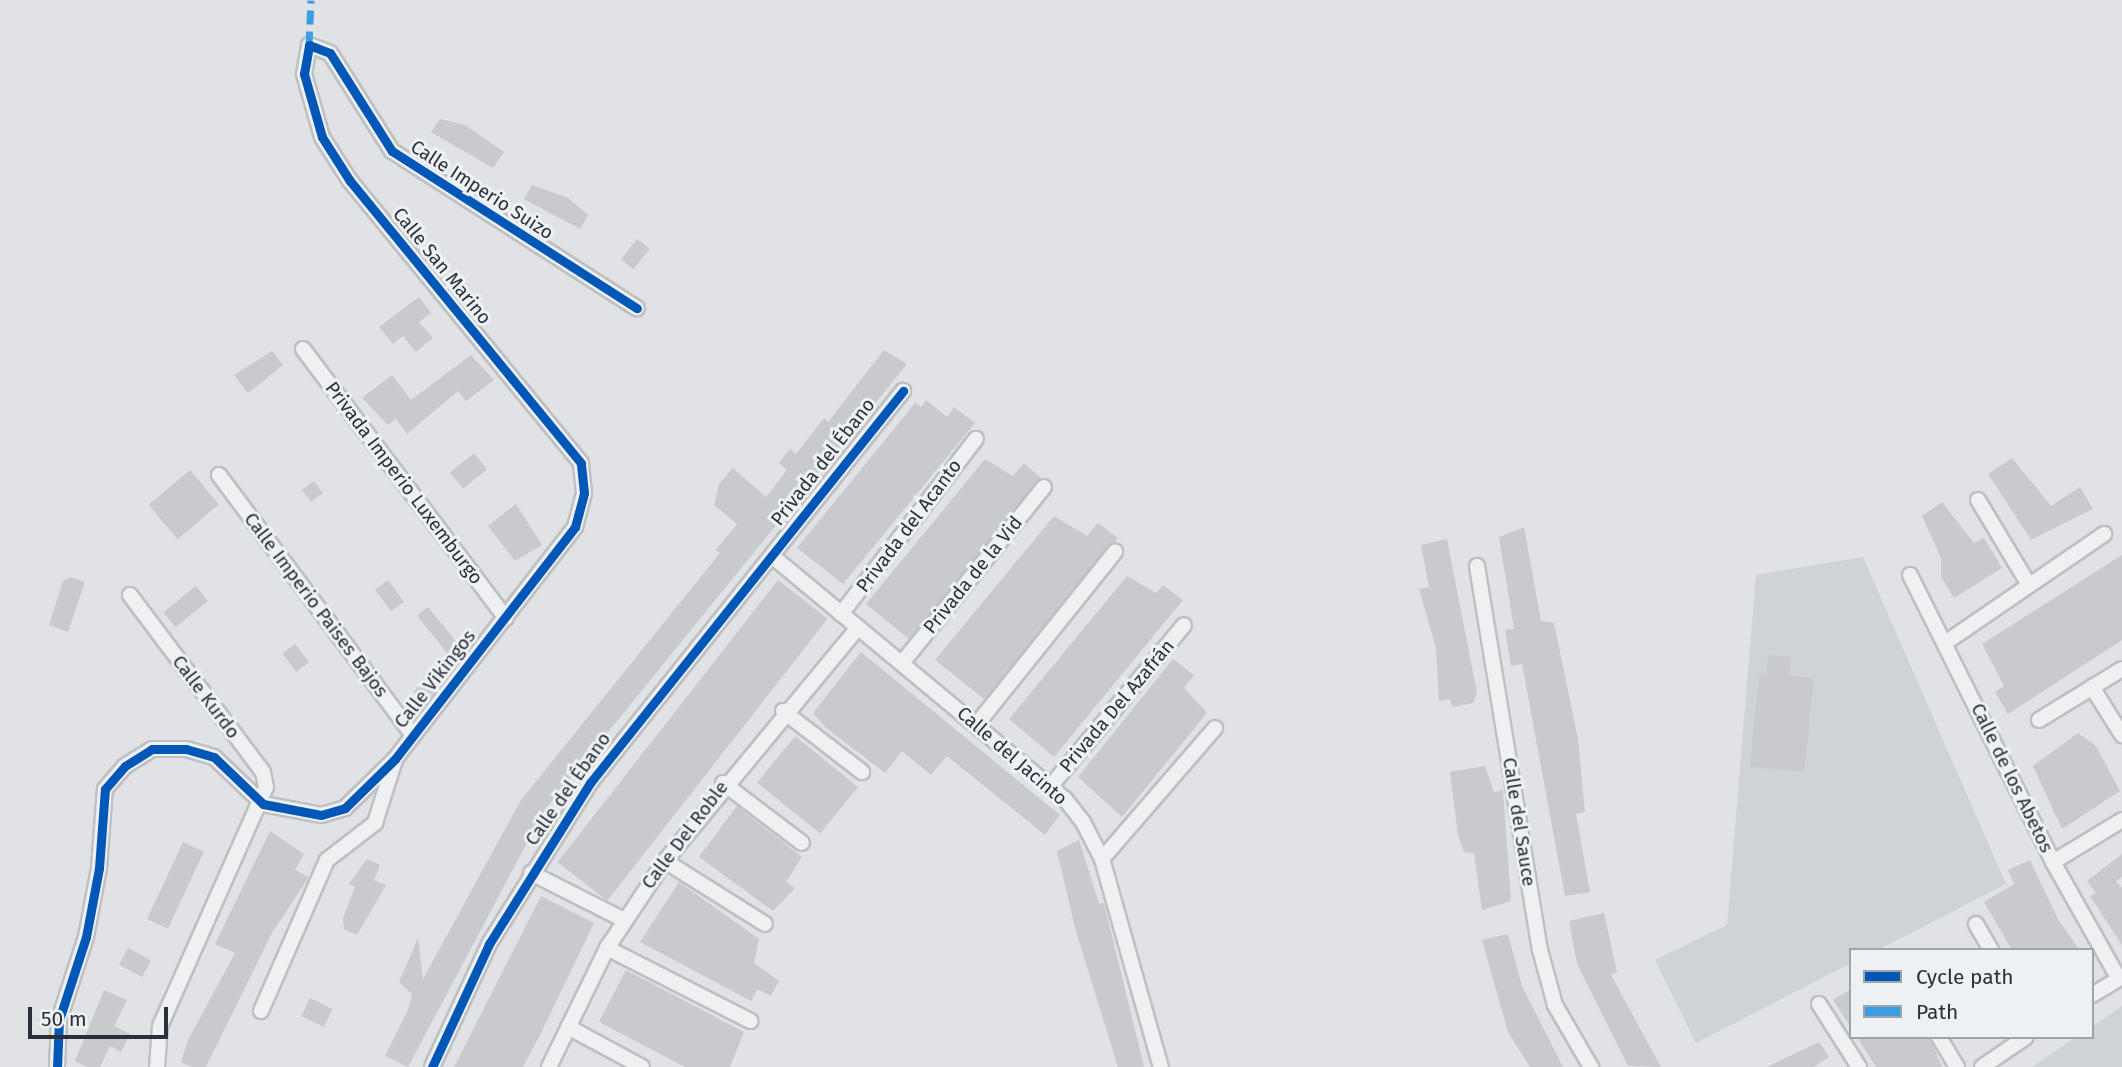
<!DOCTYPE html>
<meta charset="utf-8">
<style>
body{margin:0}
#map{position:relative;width:2122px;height:1067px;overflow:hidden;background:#e0e2e5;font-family:"Fira Sans",sans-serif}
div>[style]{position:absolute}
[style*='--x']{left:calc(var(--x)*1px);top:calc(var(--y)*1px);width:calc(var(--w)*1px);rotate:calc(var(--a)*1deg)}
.built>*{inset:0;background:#cfd2d7}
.building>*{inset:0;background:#c9cacd;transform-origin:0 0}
.roads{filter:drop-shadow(2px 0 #bec0c3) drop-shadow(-2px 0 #bec0c3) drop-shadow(0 2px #bec0c3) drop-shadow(0 -2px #bec0c3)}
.street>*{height:14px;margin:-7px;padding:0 7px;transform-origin:7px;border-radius:7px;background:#eff0f2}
.quiet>*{height:7px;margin-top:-3.5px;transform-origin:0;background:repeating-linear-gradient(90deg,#3d9de2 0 14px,transparent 0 21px)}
.cycleway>*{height:9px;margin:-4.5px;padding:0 4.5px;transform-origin:4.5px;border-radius:4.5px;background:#0057b8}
span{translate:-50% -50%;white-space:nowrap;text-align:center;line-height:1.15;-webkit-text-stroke:6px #eef1f4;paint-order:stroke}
.street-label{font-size:19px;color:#2a303b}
.legend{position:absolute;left:1849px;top:948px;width:245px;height:91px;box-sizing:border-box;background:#eef1f4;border:2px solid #a0a4aa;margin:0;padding:9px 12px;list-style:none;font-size:21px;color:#2a303b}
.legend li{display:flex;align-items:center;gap:14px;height:35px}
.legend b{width:35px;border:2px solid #a0a4aa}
.scale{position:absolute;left:28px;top:1007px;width:140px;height:32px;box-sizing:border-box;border:4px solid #2a303b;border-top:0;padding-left:9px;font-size:21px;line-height:24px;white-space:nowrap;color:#2a303b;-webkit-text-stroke:5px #eef1f4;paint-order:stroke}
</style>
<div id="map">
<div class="built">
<i style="clip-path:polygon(1863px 557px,2006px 884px,1878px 950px,1851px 950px,1851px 963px,1696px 1043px,1655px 960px,1727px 925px,1756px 575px)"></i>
<i style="clip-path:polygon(2122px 1006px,2122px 1067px,2032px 1067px,2076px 1037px,2092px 1037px,2092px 1027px)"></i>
</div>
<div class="building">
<i style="clip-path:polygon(440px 119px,465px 125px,504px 152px,493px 168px,431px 132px)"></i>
<i style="clip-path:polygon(532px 185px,568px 198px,588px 215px,580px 229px,524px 199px)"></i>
<i style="left:637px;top:239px;width:16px;height:26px;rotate:38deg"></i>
<i style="clip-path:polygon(419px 297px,431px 313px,419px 322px,433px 338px,416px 352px,403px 336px,393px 344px,379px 327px)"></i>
<i style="clip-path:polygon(884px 350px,907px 364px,544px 811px,408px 1067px,385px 1056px,408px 1010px,412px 994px,399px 982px,418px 938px,423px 979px,521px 800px,720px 553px,716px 550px,737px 524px,714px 505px,719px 484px,733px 468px,766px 497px,787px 470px,779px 463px,790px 449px,796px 454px,824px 418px,828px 422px)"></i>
<i style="clip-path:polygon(272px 351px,283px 365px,248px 393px,234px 375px)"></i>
<i style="clip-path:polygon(471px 355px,494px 380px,466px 401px,458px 391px,407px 434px,396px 419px,388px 425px,362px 398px,392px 375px,411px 400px)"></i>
<i style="clip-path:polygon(926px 400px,947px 417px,954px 407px,975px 423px,843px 584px,797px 548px,915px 403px,921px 407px)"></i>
<i style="left:474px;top:453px;width:21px;height:31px;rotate:51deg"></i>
<i style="clip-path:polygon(2012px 458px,2051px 506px,2080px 487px,2093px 509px,2031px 540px,1988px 474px)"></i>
<i style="clip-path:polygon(985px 459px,1013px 476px,1024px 463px,1041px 478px,909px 639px,866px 604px)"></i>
<i style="left:190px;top:470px;width:45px;height:54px;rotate:50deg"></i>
<i style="left:314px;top:481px;width:15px;height:15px;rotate:53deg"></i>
<i style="clip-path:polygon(1942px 502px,1974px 543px,1984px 538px,2002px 568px,1954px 598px,1941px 577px,1941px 558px,1922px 516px)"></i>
<i style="clip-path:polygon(516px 504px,542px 545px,515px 561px,488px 526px)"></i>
<i style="clip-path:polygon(1054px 516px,1087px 536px,1098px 523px,1118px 538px,984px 699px,935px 660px)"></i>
<i style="clip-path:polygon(1524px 527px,1541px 621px,1554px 623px,1578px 739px,1585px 812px,1576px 814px,1590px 892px,1565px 896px,1522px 664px,1511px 666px,1505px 630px,1514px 629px,1499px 537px)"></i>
<i style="clip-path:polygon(1447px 539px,1477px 693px,1473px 703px,1452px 707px,1450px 699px,1439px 701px,1436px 648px,1419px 589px,1429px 587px,1421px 545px)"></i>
<i style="clip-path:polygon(2122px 555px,2122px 640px,2008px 714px,1995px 692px,2004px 686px,1982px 644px)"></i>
<i style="clip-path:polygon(1127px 576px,1156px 593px,1163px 585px,1183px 600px,1054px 757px,1009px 719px)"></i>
<i style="clip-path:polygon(70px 577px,85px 582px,68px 632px,49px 625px,63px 581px)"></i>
<i style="left:388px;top:580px;width:27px;height:16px;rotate:54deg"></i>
<i style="left:778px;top:580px;width:63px;height:358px;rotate:38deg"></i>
<i style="left:196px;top:586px;width:19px;height:42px;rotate:51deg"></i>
<i style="left:428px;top:607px;width:58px;height:14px;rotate:51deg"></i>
<i style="left:295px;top:644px;width:23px;height:16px;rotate:52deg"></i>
<i style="clip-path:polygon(861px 652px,1060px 815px,1045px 835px,947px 756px,931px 775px,902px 751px,885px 773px,826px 728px,813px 713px)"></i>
<i style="clip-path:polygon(1768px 655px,1791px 657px,1789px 676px,1814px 678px,1804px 772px,1750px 767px,1759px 675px,1766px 675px)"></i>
<i style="clip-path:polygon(1173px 659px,1194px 675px,1184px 688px,1207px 713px,1122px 817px,1078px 777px)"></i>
<i style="left:430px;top:669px;width:16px;height:29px;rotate:35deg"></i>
<i style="clip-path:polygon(2078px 733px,2096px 746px,2120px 791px,2062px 829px,2033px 766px)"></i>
<i style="left:795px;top:736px;width:81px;height:60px;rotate:39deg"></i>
<i style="clip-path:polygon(1485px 766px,1494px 792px,1503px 790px,1511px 901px,1482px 910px,1474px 853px,1464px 852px,1458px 835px,1450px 772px)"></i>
<i style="clip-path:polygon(737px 806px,802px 857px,786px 882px,795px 888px,773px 911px,699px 857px)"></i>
<i style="clip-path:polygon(270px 831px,304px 854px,295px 870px,309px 877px,272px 933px,206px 1067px,192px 1067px,181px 1062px,188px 1040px,235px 953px,215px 944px)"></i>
<i style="clip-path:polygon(1079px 840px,1099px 904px,1104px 903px,1144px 1067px,1118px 1067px,1075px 928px,1057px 851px)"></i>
<i style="left:183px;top:842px;width:23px;height:85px;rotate:25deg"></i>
<i style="clip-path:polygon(2122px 854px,2122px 877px,2116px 881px,2122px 888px,2122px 945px,2090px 896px,2096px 893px,2087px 881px)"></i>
<i style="clip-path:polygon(367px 859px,380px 865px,374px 880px,386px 885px,357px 935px,344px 929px,343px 918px,355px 887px,349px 884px)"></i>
<i style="clip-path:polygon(2030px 860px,2059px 921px,2080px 950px,2012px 950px,1984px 902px,2014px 884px,2008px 870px)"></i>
<i style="clip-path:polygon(679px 882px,759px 939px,754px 963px,779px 981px,771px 996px,757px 989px,751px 1001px,640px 942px)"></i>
<i style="clip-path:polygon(541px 896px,594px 923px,540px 1035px,523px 1067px,454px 1067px)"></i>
<i style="clip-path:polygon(1604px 913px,1617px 972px,1611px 975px,1661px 1067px,1628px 1066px,1577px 964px,1569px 921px)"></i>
<i style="clip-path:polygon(1508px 934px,1522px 986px,1563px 1067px,1530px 1067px,1508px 1032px,1482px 940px)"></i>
<i style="left:128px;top:948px;width:26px;height:19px;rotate:28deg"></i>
<i style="clip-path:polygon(626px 970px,744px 1032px,730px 1067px,685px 1067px,599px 1022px)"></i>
<i style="clip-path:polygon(1851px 989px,1851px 1027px,1833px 1000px)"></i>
<i style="clip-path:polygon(104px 990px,127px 1000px,114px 1026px,130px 1034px,121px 1052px,110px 1046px,100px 1067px,87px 1067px,75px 1061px)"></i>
<i style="left:310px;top:998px;width:25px;height:20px;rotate:26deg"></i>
<i style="clip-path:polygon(1857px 1037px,1929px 1037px,1942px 1067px,1876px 1067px)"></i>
<i style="clip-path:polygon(1819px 1042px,1829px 1057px,1814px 1067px,1767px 1067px)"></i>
</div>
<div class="roads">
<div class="street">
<i style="--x:303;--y:349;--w:337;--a:53"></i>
<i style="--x:219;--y:475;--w:324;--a:53.3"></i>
<i style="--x:1978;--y:500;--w:99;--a:59"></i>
<i style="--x:772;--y:556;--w:381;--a:39.7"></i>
<i style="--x:1065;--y:799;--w:29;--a:52"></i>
<i style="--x:1083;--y:822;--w:42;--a:62.8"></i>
<i style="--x:1102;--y:859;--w:216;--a:74.2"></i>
<i style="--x:1477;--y:566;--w:389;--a:80.7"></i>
<i style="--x:1540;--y:950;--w:57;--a:74.7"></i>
<i style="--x:1555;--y:1005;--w:72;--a:59.9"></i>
<i style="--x:1910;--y:575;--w:321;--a:63.5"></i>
<i style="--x:2053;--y:862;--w:134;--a:60.6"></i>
<i style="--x:130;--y:595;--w:221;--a:53.1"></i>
<i style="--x:263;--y:772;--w:15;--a:79"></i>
<i style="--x:266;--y:787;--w:261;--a:113.9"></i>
<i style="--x:160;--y:1026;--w:41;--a:94.2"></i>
<i style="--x:841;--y:614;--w:221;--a:-52.4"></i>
<i style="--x:1945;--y:643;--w:193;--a:-34.4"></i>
<i style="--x:902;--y:663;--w:226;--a:-51.1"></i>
<i style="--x:2092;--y:687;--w:57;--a:58"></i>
<i style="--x:783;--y:711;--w:100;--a:37.7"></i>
<i style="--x:2039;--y:720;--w:97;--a:-31.6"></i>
<i style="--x:977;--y:724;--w:221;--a:-51.3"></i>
<i style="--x:723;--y:783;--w:99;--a:37.2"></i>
<i style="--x:1050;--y:787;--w:210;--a:-50.4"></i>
<i style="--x:1102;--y:859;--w:173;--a:-49.2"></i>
<i style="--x:665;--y:861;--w:118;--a:32.2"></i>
<i style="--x:2053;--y:862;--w:81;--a:-31.3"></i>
<i style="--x:531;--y:873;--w:104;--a:26.8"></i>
<i style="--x:1976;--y:924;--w:30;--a:60"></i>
<i style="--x:607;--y:948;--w:161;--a:27"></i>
<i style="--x:2092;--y:995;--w:35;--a:-31"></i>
<i style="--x:1819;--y:1004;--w:75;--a:57.6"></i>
<i style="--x:261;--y:1011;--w:165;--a:-66.4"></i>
<i style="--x:327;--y:860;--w:61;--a:-37.6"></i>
<i style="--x:375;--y:823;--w:66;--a:-72.4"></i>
<i style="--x:568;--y:1027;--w:84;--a:28.4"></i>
<i style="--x:1939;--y:1037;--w:35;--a:59"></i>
<i style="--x:57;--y:1067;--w:47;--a:-87.6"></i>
<i style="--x:59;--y:1020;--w:87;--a:-72"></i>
<i style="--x:86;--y:937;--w:70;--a:-79.3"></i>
<i style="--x:99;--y:868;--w:79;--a:-85.7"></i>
<i style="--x:105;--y:789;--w:30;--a:-49"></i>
<i style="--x:125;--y:766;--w:32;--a:-32"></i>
<i style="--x:152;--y:749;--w:34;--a:0"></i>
<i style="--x:186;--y:749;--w:29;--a:16"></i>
<i style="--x:214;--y:757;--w:68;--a:43.8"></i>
<i style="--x:263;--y:804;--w:59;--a:10.7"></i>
<i style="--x:321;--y:815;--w:25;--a:-16"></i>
<i style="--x:345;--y:808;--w:70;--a:-44.4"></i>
<i style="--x:395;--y:759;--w:294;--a:-52.2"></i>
<i style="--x:575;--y:527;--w:35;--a:-75"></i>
<i style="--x:584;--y:493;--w:30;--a:-96"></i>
<i style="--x:581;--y:463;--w:365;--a:-129.3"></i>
<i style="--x:350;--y:181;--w:52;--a:-122.5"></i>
<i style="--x:322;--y:137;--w:66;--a:-105.9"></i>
<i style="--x:304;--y:74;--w:29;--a:-80"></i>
<i style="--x:309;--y:45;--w:22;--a:21"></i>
<i style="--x:330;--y:53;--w:116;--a:57.7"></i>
<i style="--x:392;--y:151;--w:291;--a:32.7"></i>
<i style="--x:432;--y:1067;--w:136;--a:-65.1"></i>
<i style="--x:489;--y:944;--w:190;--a:-57.9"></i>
<i style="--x:590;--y:783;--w:502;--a:-51.39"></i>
<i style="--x:549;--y:1067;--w:132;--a:-64"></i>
<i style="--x:607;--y:948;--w:105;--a:-56.3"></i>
<i style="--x:665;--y:861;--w:303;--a:-50.4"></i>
<i style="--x:1982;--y:1067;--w:53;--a:-34.3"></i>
</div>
</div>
<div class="quiet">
<i style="--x:309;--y:45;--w:45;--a:-87.5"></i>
</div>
<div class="cycleway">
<i style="--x:57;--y:1067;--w:47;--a:-87.6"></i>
<i style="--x:59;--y:1020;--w:87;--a:-72"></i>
<i style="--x:86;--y:937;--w:70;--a:-79.3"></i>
<i style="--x:99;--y:868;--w:79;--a:-85.7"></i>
<i style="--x:105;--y:789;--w:30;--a:-49"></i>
<i style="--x:125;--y:766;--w:32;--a:-32"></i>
<i style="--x:152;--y:749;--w:34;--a:0"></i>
<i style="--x:186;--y:749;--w:29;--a:16"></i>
<i style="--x:214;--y:757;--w:68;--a:43.8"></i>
<i style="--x:263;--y:804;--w:59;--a:10.7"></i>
<i style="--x:321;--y:815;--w:25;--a:-16"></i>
<i style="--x:345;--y:808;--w:70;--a:-44.4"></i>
<i style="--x:395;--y:759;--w:294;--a:-52.2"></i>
<i style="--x:575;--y:527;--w:35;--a:-75"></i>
<i style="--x:584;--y:493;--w:30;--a:-96"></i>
<i style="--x:581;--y:463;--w:365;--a:-129.3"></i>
<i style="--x:350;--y:181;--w:52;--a:-122.5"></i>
<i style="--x:322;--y:137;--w:66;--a:-105.9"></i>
<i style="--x:304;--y:74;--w:29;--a:-80"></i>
<i style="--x:309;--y:45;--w:22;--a:21"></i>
<i style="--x:330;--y:53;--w:116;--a:57.7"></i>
<i style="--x:392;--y:151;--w:291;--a:32.7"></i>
<i style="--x:432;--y:1067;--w:136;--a:-65.1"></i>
<i style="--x:489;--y:944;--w:190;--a:-57.9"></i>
<i style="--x:590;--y:783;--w:502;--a:-51.39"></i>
</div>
<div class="street-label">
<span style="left:482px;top:190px;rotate:33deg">Calle Imperio Suizo</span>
<span style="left:442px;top:266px;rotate:51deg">Calle San Marino</span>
<span style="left:823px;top:462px;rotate:-52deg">Privada del Ébano</span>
<span style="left:404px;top:483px;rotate:53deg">Privada Imperio Luxemburgo</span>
<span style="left:909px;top:526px;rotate:-53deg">Privada del Acanto</span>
<span style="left:973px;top:575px;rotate:-51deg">Privada de la Vid</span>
<span style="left:316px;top:605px;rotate:53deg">Calle Imperio Paises Bajos</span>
<span style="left:435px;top:679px;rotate:-52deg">Calle Vikingos</span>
<span style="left:206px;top:697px;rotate:53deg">Calle Kurdo</span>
<span style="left:1117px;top:706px;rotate:-50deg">Privada Del Azafrán</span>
<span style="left:1012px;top:756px;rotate:41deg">Calle del Jacinto</span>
<span style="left:2012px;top:778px;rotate:64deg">Calle de los Abetos</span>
<span style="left:568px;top:789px;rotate:-55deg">Calle del Ébano</span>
<span style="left:1519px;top:822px;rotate:81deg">Calle del Sauce</span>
<span style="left:685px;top:835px;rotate:-53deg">Calle Del Roble</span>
</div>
<ul class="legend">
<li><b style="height:9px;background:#0057b8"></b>Cycle path</li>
<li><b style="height:9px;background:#3d9de2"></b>Path</li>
</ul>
<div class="scale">50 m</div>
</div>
